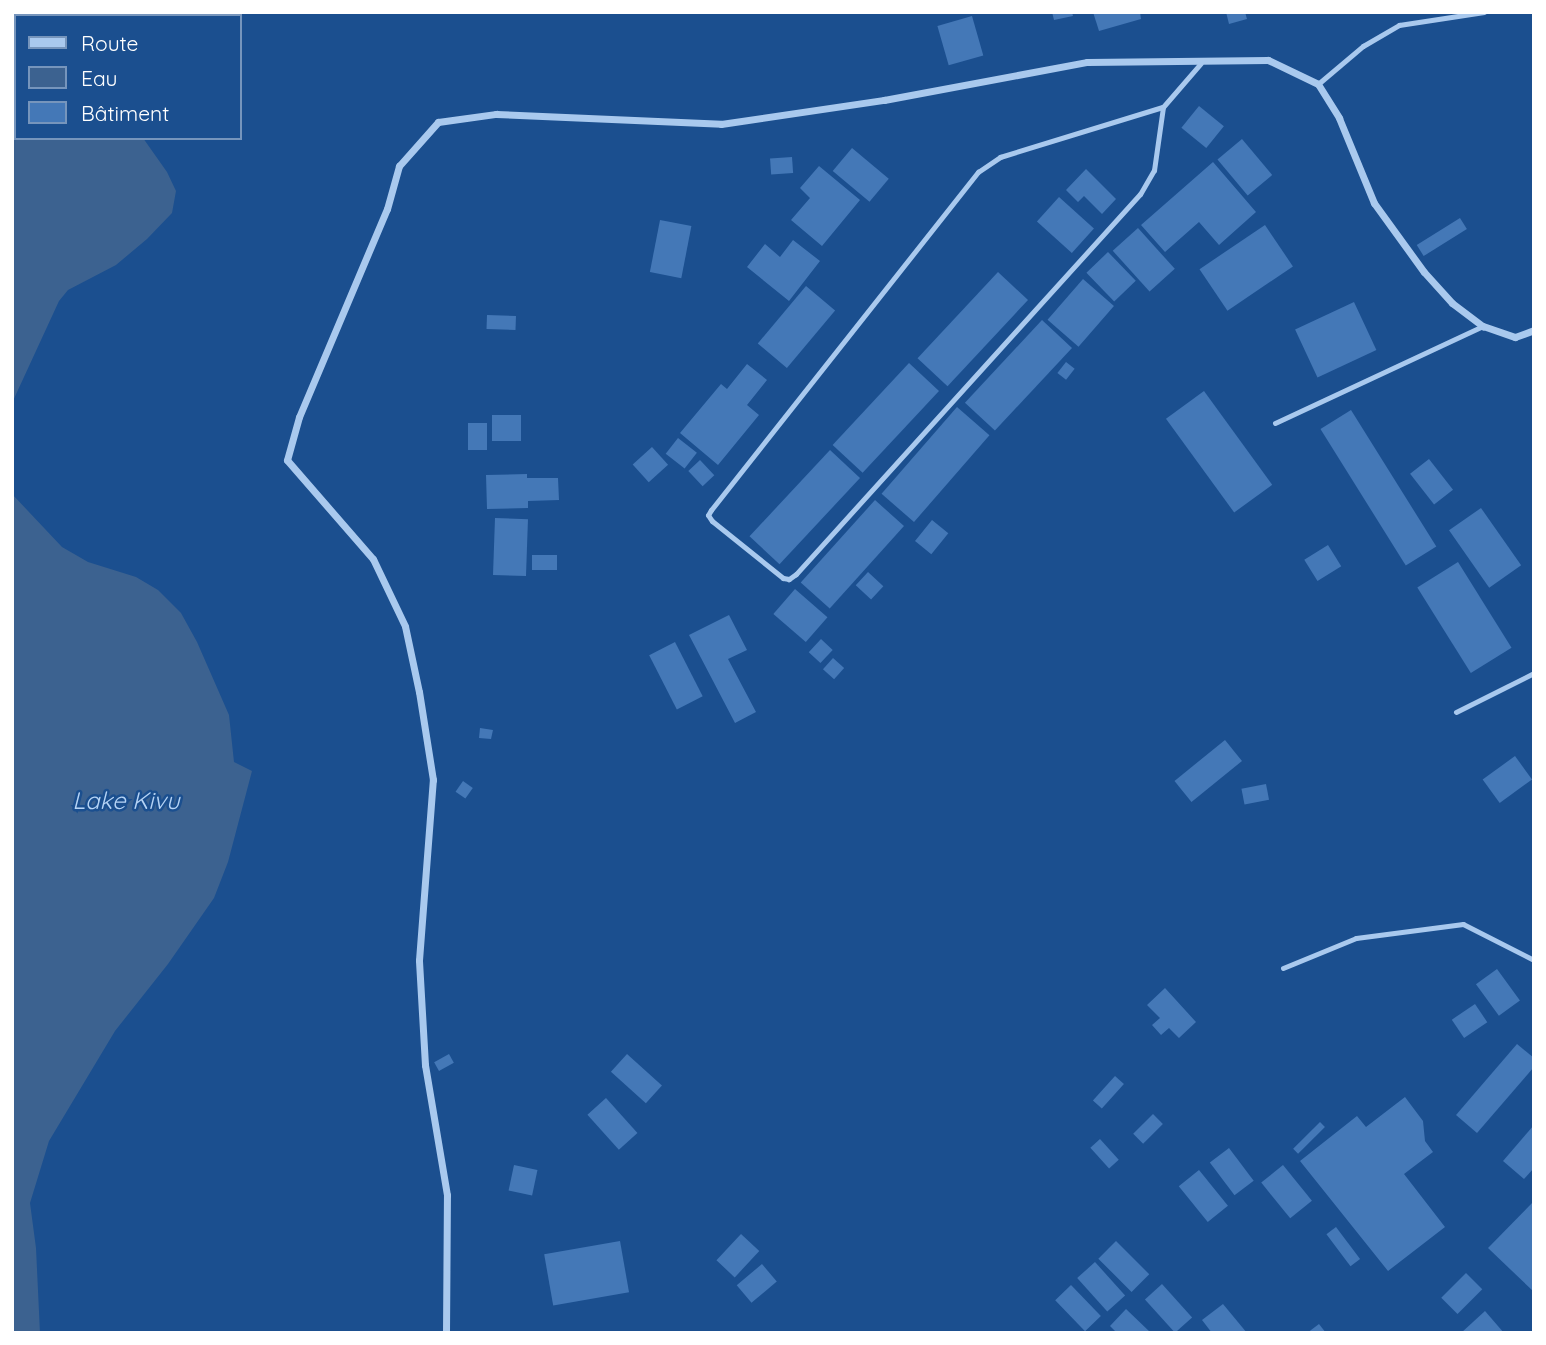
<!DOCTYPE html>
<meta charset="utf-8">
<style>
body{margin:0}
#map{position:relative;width:1546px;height:1345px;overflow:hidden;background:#1b4f8f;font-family:Quicksand,sans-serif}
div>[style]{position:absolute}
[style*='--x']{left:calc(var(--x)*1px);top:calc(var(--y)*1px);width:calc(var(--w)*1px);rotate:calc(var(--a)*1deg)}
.water>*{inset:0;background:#3c6290}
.building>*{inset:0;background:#4478b7;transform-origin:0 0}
.lane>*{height:5px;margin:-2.5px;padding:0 2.5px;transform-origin:2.5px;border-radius:2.5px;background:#a9c9ee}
.street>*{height:7px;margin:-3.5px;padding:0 3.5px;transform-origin:3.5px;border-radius:3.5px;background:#a9c9ee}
span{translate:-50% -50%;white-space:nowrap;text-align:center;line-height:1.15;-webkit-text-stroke:5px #1b4f8f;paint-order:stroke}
.water-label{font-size:24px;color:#b5d3f5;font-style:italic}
.frame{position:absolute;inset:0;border:14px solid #fff;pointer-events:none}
.legend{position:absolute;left:14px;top:14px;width:228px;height:126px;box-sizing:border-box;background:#1b4f8f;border:2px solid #7695bc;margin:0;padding:9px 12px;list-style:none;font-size:21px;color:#fff}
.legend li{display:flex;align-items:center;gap:14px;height:35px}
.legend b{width:35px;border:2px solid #7695bc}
</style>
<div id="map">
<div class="water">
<i style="clip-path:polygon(12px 12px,109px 12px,108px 16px,16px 16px,16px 138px,143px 138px,167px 172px,176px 191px,172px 213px,147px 239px,116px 265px,68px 290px,59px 301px,12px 403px)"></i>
<i style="clip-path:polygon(12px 494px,62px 547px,88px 562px,136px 577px,158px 590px,181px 613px,197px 642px,229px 715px,234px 762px,252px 771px,228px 862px,214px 898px,168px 964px,115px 1031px,49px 1141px,30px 1203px,36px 1248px,40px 1333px,12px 1333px)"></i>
</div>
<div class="building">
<i style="clip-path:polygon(1052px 12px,1072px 12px,1073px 16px,1054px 20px)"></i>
<i style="clip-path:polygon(1093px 12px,1140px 12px,1141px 19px,1099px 31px)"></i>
<i style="clip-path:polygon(1226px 12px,1245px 12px,1247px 19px,1229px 24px)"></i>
<i style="left:972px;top:16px;width:41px;height:36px;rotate:74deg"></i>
<i style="left:1199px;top:106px;width:32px;height:28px;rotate:39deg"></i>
<i style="left:1242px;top:139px;width:47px;height:32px;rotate:50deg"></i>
<i style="left:852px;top:148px;width:48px;height:30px;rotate:40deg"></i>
<i style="left:792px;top:157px;width:16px;height:22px;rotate:86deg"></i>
<i style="clip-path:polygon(1213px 162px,1256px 212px,1219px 245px,1199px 222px,1165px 252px,1141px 225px)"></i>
<i style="clip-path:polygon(819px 166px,860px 200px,822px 246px,791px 220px,810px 198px,800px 188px)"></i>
<i style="clip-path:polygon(1086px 169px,1116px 199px,1102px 214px,1084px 196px,1078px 202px,1066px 190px)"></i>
<i style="left:1059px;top:197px;width:47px;height:33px;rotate:42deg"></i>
<i style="left:1460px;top:218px;width:13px;height:51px;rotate:58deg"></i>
<i style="left:660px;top:220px;width:32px;height:53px;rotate:11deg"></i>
<i style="left:1265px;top:225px;width:50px;height:79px;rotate:56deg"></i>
<i style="left:1138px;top:228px;width:55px;height:34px;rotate:48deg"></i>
<i style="clip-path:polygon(793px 240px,820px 261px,789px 301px,747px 267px,765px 244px,780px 257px)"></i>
<i style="left:1108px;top:252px;width:40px;height:30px;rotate:46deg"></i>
<i style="left:998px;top:272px;width:41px;height:118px;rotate:43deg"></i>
<i style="left:1083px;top:279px;width:41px;height:54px;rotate:41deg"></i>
<i style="left:806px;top:286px;width:38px;height:75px;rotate:40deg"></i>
<i style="left:1354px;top:302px;width:53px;height:65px;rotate:65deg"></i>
<i style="left:487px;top:315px;width:29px;height:14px;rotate:2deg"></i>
<i style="left:1042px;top:320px;width:41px;height:113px;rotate:43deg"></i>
<i style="left:1066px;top:362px;width:11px;height:14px;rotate:38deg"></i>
<i style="left:909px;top:363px;width:41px;height:112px;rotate:43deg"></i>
<i style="clip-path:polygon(747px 364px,767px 380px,747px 405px,759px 415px,718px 465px,680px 433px,721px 384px,727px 389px)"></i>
<i style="left:1204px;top:391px;width:116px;height:47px;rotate:54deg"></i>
<i style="left:957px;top:407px;width:43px;height:115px;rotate:41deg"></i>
<i style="left:1351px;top:410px;width:161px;height:36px;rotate:58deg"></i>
<i style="left:492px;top:415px;width:29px;height:26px"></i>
<i style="left:468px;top:423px;width:19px;height:27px"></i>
<i style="left:678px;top:438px;width:24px;height:20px;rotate:38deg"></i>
<i style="left:652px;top:447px;width:24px;height:26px;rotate:48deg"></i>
<i style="left:830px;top:450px;width:41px;height:118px;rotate:43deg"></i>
<i style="left:1429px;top:459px;width:39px;height:24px;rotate:52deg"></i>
<i style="left:700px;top:460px;width:21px;height:16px;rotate:47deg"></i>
<i style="clip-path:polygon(527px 474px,527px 478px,558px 478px,559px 500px,528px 501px,528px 508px,487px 509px,486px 475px)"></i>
<i style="left:875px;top:500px;width:39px;height:111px;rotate:42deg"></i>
<i style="left:1481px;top:508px;width:70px;height:39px;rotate:55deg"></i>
<i style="left:495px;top:518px;width:33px;height:57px;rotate:2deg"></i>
<i style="left:932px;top:520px;width:21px;height:27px;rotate:39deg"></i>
<i style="left:1328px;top:545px;width:25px;height:28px;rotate:58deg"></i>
<i style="left:557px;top:555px;width:15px;height:25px;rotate:90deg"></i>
<i style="left:1458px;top:562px;width:101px;height:48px;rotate:58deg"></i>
<i style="left:868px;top:572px;width:21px;height:18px;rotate:43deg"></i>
<i style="left:795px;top:589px;width:43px;height:33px;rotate:41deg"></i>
<i style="clip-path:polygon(729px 615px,747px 650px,728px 659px,756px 712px,735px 723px,689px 635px)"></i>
<i style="left:821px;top:639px;width:16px;height:18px;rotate:43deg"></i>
<i style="left:675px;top:642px;width:61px;height:29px;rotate:63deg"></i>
<i style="left:833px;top:658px;width:15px;height:15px;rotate:42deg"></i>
<i style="clip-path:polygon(480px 728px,493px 730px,491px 739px,479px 738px)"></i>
<i style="left:1225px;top:740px;width:27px;height:65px;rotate:51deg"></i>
<i style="left:1515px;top:756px;width:29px;height:40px;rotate:54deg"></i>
<i style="left:463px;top:781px;width:12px;height:13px;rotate:35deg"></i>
<i style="left:1266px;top:784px;width:16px;height:25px;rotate:79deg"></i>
<i style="left:1497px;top:969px;width:39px;height:26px;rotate:54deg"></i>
<i style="clip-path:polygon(1165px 988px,1196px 1022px,1179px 1038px,1169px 1028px,1161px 1035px,1152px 1025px,1160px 1018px,1147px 1005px)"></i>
<i style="left:1475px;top:1004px;width:22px;height:28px;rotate:56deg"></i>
<i style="clip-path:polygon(1517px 1044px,1534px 1058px,1534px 1067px,1477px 1133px,1456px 1115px)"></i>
<i style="left:449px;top:1054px;width:10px;height:17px;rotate:61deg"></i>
<i style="left:627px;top:1054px;width:47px;height:24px;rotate:42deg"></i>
<i style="left:1115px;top:1076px;width:12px;height:33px;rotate:42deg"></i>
<i style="clip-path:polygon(1405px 1097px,1423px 1121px,1425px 1141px,1433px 1152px,1404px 1174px,1445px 1227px,1388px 1271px,1300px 1161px,1357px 1116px,1366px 1127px)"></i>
<i style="left:606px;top:1098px;width:47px;height:25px;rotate:48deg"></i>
<i style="left:1153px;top:1114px;width:14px;height:28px;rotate:45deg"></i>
<i style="left:1320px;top:1122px;width:7px;height:38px;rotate:45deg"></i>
<i style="clip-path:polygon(1534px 1125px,1534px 1168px,1524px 1179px,1503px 1161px)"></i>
<i style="left:1100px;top:1139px;width:28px;height:13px;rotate:48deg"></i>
<i style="left:1229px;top:1148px;width:41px;height:24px;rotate:53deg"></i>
<i style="left:514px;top:1165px;width:24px;height:26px;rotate:12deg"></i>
<i style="left:1283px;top:1165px;width:46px;height:28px;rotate:51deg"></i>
<i style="left:1199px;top:1170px;width:46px;height:26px;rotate:51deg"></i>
<i style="clip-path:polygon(1534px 1201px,1534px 1292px,1488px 1248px)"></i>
<i style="left:1336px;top:1227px;width:40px;height:12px;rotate:53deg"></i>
<i style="left:741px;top:1234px;width:25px;height:36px;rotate:43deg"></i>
<i style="left:620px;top:1241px;width:52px;height:77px;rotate:80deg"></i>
<i style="left:1116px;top:1241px;width:47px;height:25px;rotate:45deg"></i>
<i style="left:1095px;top:1262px;width:45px;height:24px;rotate:48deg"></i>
<i style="left:762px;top:1264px;width:23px;height:33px;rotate:50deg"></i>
<i style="left:1466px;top:1273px;width:23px;height:35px;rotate:45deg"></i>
<i style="left:1162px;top:1284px;width:45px;height:23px;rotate:48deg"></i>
<i style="left:1071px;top:1285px;width:43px;height:22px;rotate:46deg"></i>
<i style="clip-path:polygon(1223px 1304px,1247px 1333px,1212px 1333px,1202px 1320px)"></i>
<i style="clip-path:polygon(1126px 1309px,1151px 1333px,1117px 1333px,1110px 1326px)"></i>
<i style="clip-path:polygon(1485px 1311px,1504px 1333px,1461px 1333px)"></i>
<i style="clip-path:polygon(1319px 1324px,1326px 1333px,1307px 1333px)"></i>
</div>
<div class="lane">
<i style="--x:1318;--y:84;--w:59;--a:-40.2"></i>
<i style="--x:1363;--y:46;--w:42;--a:-30.3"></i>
<i style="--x:1399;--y:25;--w:86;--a:-8.7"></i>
<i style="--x:1163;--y:107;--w:64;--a:98.1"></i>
<i style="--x:1154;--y:170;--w:28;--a:120"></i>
<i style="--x:1140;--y:194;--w:513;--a:132.15"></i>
<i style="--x:796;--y:574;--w:9;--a:144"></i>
<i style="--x:789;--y:579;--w:6;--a:-171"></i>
<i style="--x:783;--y:578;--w:91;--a:-141.2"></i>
<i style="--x:712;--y:521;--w:7;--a:-124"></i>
<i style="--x:708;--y:515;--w:6;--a:-59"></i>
<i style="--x:711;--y:510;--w:431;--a:-51.7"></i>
<i style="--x:978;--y:172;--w:27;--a:-34"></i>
<i style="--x:1000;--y:157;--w:170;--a:-17.1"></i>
<i style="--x:1163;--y:107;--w:58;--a:-49.2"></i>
<i style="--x:1275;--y:423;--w:230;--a:-25"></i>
<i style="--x:1456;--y:712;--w:87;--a:-26.6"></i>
<i style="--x:1283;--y:968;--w:79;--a:-22.3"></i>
<i style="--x:1356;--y:938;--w:108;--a:-7.5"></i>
<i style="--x:1463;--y:924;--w:80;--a:26.9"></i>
</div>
<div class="street">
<i style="--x:446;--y:1333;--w:138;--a:-89.6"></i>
<i style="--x:447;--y:1195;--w:132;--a:-99.6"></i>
<i style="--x:425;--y:1065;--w:105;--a:-93.3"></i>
<i style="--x:419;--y:960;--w:181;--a:-85.6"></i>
<i style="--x:433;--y:780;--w:89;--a:-99"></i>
<i style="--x:419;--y:692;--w:67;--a:-102"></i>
<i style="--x:405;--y:626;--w:74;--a:-115.5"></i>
<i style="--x:373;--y:559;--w:131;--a:-131"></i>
<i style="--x:287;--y:460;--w:45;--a:-74.4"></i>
<i style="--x:299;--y:417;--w:226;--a:-67.1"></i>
<i style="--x:387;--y:209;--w:45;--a:-74.4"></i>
<i style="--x:399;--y:166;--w:59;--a:-48.4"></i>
<i style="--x:438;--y:122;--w:59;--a:-7.9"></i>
<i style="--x:496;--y:114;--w:225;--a:2.5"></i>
<i style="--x:721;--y:124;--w:165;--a:-8.4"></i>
<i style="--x:884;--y:100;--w:207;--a:-10.6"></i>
<i style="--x:1087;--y:62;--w:181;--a:-0.6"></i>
<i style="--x:1268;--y:60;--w:55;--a:25.6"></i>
<i style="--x:1318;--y:84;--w:40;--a:58"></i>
<i style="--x:1339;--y:118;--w:92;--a:67.6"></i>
<i style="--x:1374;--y:203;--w:85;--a:54.1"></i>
<i style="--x:1424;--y:272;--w:42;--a:47.9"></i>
<i style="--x:1452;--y:303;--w:39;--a:37"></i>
<i style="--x:1483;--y:326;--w:34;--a:19"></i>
<i style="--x:1515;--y:337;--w:20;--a:-20"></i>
</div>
<div class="water-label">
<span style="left:126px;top:801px">Lake Kivu</span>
</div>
<div class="frame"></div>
<ul class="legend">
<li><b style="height:9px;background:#a9c9ee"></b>Route</li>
<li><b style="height:19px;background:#3c6290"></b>Eau</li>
<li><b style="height:19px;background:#4478b7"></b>Bâtiment</li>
</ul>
</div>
